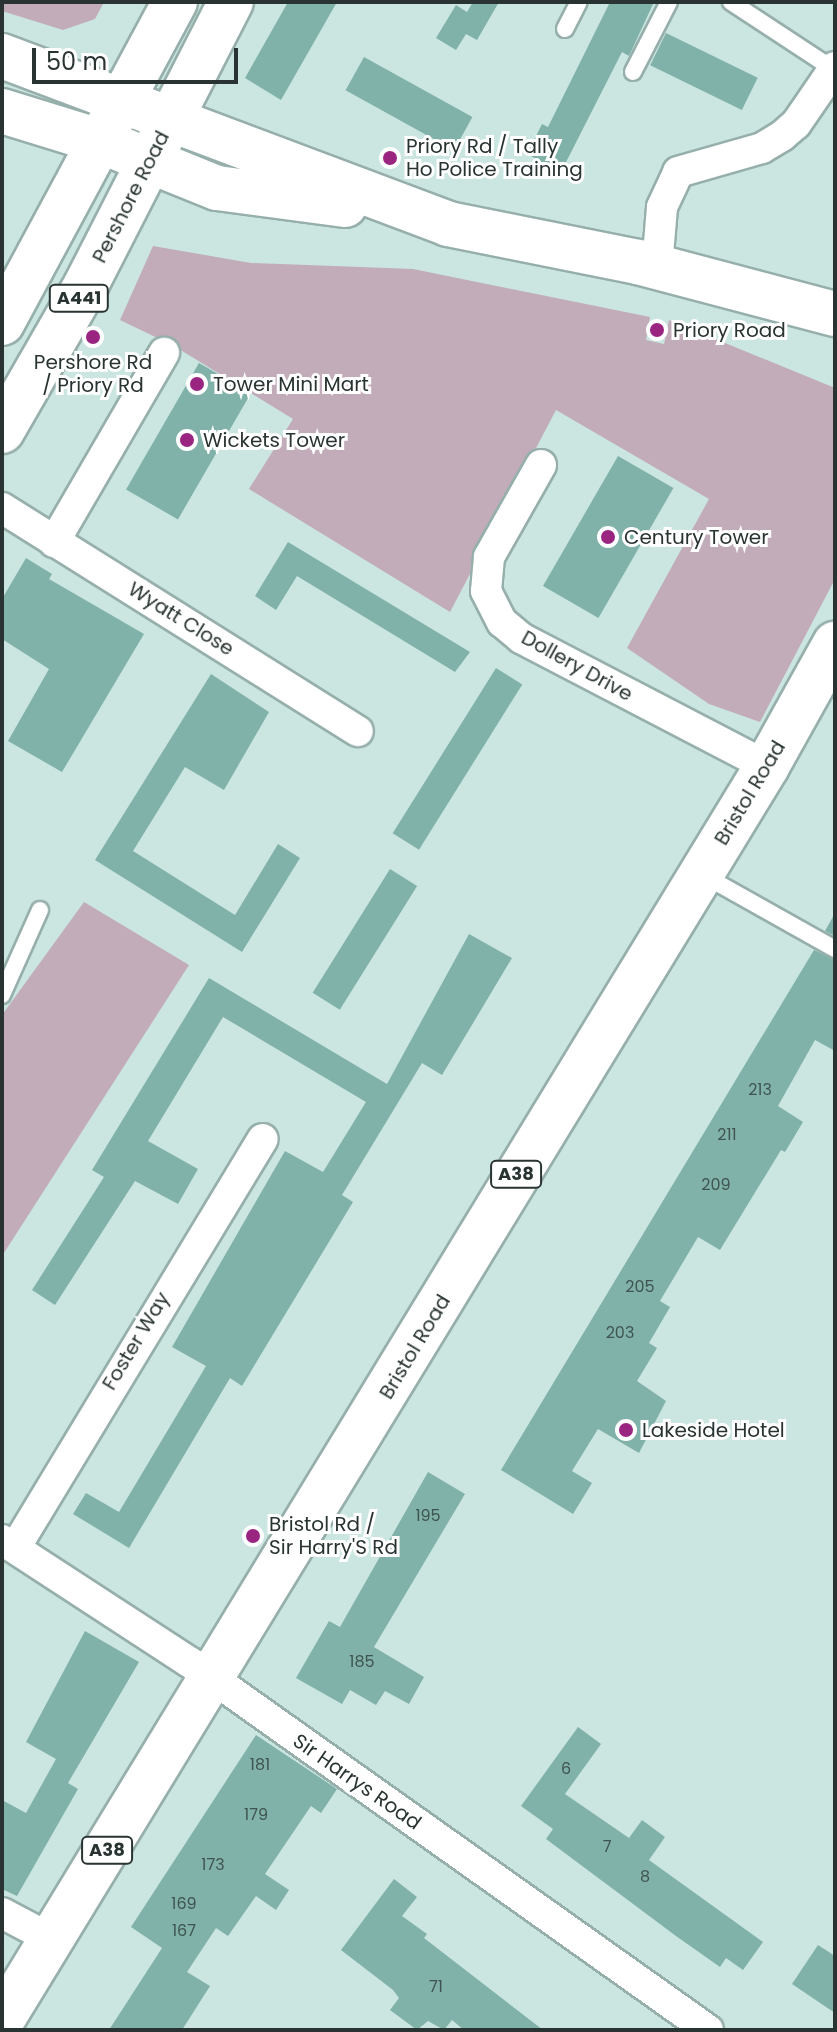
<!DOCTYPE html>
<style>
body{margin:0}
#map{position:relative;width:837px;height:2032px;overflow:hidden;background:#cbe5e1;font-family:Poppins,sans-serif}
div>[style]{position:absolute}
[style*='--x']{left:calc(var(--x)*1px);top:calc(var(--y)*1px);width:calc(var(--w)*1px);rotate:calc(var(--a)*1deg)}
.green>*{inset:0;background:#c2acba}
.building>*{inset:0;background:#80b2aa;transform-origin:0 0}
.roads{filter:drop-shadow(2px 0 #96afab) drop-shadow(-2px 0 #96afab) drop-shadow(0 2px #96afab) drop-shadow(0 -2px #96afab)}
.service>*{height:16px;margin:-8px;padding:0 8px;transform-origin:8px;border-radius:8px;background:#fff}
.minor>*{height:30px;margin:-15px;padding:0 15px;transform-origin:15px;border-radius:15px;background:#fff}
.secondary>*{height:44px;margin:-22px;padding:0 22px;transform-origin:22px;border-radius:22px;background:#fff}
.primary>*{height:44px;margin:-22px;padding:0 22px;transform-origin:22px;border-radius:22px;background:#fff}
.trunk>*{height:44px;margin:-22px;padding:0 22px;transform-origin:22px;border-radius:22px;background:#fff}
.dots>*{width:22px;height:22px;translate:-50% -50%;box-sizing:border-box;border:4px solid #fff;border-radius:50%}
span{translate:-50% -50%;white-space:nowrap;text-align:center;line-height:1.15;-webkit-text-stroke:6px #fff;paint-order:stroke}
.number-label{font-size:16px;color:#3f5450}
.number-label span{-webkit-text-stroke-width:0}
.shield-label span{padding:2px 6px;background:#fff;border:2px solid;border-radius:6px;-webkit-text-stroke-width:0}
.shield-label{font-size:18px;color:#293432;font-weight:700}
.poi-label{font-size:20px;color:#293432}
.left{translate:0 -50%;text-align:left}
.street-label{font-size:20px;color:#293432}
.frame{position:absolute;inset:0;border:4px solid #293432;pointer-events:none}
.scale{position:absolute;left:32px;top:48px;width:206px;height:36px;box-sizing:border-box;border:4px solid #293432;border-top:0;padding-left:10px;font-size:24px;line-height:28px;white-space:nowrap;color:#293432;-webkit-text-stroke:6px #fff;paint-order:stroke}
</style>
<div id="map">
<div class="green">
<i style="clip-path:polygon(2px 2px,104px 2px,95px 19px,63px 30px,2px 11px)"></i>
<i style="clip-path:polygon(153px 246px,251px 263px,413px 269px,650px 317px,646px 340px,664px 344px,669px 320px,835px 388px,835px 579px,760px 722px,709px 704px,627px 648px,709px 499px,556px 410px,450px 612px,249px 489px,293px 419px,174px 346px,120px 320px)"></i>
<i style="clip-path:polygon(84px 902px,189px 965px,2px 1256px,2px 1015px)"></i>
</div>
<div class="building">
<i style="clip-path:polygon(288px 2px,337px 2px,281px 100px,245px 78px)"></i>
<i style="clip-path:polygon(473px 2px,499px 2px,477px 40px,466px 34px,456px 50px,436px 38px,456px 5px,467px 12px)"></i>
<i style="clip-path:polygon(610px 2px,654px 2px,629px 56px,622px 52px,561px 172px,527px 154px,542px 124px,548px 127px)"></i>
<i style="left:666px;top:33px;width:102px;height:36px;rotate:26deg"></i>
<i style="left:364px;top:57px;width:124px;height:38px;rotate:29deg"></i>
<i style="left:199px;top:363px;width:60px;height:146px;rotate:30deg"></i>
<i style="left:618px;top:456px;width:64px;height:150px;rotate:30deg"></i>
<i style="clip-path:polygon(288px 542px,470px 652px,455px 672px,297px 576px,276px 610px,255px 596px)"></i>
<i style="clip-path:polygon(26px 558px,52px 574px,49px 579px,144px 634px,62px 772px,8px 741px,49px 669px,2px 639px,2px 599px)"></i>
<i style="left:496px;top:668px;width:31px;height:195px;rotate:32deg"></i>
<i style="clip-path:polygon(211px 674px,269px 712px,224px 790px,185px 767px,133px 851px,235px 915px,278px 844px,300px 858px,242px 952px,95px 860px)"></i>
<i style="left:390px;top:869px;width:32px;height:146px;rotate:32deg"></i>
<i style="clip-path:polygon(835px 913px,835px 936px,825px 931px)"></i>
<i style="clip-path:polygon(469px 934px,512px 958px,442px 1075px,422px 1063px,342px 1195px,353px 1202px,242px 1386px,230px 1378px,129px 1548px,73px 1514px,86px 1493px,119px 1512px,206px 1366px,172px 1347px,285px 1151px,323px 1172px,366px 1102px,223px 1017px,148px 1141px,198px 1169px,178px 1204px,135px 1181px,55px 1305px,32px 1290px,104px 1177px,92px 1170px,209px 978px,387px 1084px)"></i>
<i style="clip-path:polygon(814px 950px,835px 960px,835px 1051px,815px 1040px,778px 1106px,803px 1122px,785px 1152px,781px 1150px,720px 1250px,698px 1237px,660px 1301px,670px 1307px,649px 1343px,657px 1348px,637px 1381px,666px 1401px,639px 1453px,598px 1429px,572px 1471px,592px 1483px,573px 1514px,501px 1470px)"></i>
<i style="clip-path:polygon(428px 1472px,465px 1494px,374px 1647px,424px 1677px,409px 1704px,385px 1691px,376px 1705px,350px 1690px,342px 1704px,296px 1678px,329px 1621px,340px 1627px)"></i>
<i style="clip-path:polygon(85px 1631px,139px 1662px,68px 1783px,78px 1789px,17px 1896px,2px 1889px,2px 1800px,26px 1813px,56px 1759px,26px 1742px)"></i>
<i style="clip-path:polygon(578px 1727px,601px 1744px,565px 1794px,629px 1838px,642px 1820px,665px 1837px,649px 1860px,763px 1942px,743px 1970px,726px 1958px,720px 1967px,676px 1936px,546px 1839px,553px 1829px,521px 1806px)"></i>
<i style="clip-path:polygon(256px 1735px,337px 1789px,321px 1813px,311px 1806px,265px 1874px,289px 1890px,276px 1910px,256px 1896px,228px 1936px,216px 1928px,187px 1972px,210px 1986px,182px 2030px,109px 2030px,162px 1948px,131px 1927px)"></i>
<i style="clip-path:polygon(394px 1879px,417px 1897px,402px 1916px,427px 1934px,424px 1938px,543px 2030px,464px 2030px,452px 2020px,444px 2030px,428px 2021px,417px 2030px,390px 2010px,399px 1998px,393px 1990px,341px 1950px)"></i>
<i style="clip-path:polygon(818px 1945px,835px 1956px,835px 2013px,792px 1984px)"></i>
</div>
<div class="roads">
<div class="service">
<i style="--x:731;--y:2;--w:122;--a:33.3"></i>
<i style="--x:565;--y:29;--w:30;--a:-63"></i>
<i style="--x:633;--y:72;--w:79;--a:-62.8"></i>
<i style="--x:703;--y:875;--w:151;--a:29.3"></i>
<i style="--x:2;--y:995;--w:93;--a:-65.9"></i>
</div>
<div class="minor">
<i style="--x:657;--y:267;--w:60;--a:-85.2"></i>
<i style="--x:662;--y:207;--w:38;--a:-65"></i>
<i style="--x:678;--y:172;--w:87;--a:-15.9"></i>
<i style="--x:762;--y:148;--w:23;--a:-31"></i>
<i style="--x:782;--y:136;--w:18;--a:-41"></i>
<i style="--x:796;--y:124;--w:69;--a:-55.6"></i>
<i style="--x:541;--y:465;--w:106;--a:119.5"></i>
<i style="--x:489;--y:557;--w:34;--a:95"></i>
<i style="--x:486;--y:591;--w:35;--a:63"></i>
<i style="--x:502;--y:622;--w:25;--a:40"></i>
<i style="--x:521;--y:638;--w:277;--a:27.5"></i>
<i style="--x:2;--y:508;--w:420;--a:32.1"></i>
<i style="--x:54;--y:542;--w:219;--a:-59.8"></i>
<i style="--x:2;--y:1540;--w:225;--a:33.1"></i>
<i style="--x:191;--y:1663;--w:634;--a:35.37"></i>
<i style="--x:15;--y:1548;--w:478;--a:-58.8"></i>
<i style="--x:2;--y:1913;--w:55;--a:28"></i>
</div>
<div class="secondary">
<i style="--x:2;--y:56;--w:477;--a:20.6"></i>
<i style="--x:448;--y:224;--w:194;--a:11.3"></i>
<i style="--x:638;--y:262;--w:204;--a:14.8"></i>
<i style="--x:2;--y:111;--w:106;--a:17.1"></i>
<i style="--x:103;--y:142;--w:123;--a:22"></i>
<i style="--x:217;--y:188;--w:129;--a:7.6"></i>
</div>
<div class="primary">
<i style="--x:2;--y:323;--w:365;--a:-61.7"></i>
<i style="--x:2;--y:431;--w:171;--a:-60.1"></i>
<i style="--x:87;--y:283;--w:316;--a:-62.9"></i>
</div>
<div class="trunk">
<i style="--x:2;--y:2020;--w:1469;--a:-58.61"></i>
<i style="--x:767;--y:766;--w:140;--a:-60.9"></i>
</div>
</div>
<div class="dots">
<i style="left:390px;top:158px;background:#9a2581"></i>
<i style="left:657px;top:330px;background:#9a2581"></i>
<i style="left:93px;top:337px;background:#9a2581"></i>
<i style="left:197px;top:384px;background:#9a2581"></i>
<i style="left:187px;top:440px;background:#9a2581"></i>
<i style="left:608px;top:537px;background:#9a2581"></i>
<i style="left:626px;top:1430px;background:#9a2581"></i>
<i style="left:253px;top:1536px;background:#9a2581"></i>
</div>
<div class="number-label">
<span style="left:760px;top:1090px">213</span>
<span style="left:727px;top:1135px">211</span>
<span style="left:716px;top:1185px">209</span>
<span style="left:640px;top:1287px">205</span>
<span style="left:620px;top:1333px">203</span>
<span style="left:428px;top:1516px">195</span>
<span style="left:362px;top:1662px">185</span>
<span style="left:260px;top:1765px">181</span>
<span style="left:566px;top:1769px">6</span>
<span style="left:256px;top:1815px">179</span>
<span style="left:607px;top:1847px">7</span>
<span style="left:213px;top:1865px">173</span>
<span style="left:645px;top:1877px">8</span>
<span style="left:184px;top:1904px">169</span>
<span style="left:184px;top:1931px">167</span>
<span style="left:436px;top:1987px">71</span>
</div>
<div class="shield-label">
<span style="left:79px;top:298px">A441</span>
<span style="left:516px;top:1174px">A38</span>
<span style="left:107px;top:1850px">A38</span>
</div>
<div class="poi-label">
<span class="left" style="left:406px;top:158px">Priory Rd / Tally<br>Ho Police Training</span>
<span class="left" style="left:673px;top:330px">Priory Road</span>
<span style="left:93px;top:374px">Pershore Rd<br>/ Priory Rd</span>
<span class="left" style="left:213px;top:384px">Tower Mini Mart</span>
<span class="left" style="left:203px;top:440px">Wickets Tower</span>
<span class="left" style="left:624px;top:537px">Century Tower</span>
<span class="left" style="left:642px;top:1430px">Lakeside Hotel</span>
<span class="left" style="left:269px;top:1536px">Bristol Rd /<br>Sir Harry'S Rd</span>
</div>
<div class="street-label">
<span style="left:131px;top:197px;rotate:-63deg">Pershore Road</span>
<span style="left:181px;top:619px;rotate:32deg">Wyatt Close</span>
<span style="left:577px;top:666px;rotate:29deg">Dollery Drive</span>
<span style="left:750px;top:793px;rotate:-59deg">Bristol Road</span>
<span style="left:136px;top:1341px;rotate:-59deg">Foster Way</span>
<span style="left:415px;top:1347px;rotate:-59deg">Bristol Road</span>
<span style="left:357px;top:1782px;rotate:35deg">Sir Harrys Road</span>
</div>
<div class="frame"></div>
<div class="scale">50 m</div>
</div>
